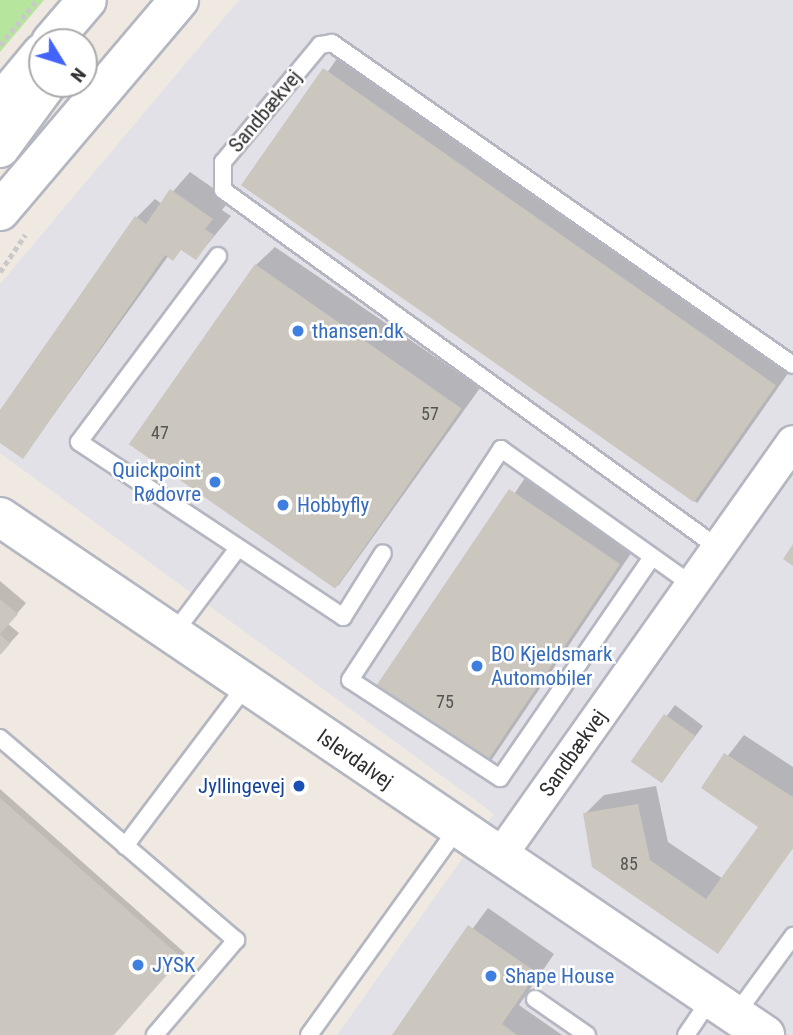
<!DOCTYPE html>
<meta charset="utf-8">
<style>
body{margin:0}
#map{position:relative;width:793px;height:1035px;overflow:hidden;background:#efe9e1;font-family:"Roboto Condensed",sans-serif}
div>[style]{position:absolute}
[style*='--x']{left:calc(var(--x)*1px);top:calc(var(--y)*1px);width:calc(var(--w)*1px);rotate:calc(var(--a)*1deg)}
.industrial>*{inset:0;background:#e3e1e8}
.green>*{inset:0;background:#b6e59e}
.shadow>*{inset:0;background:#0003;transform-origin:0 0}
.building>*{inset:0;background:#cbc7bf;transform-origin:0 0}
.path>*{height:4.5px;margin-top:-2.25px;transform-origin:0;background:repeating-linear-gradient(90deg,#c9c9c9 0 5px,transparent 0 8.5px)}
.roads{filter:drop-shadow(2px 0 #b4b7c1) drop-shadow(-2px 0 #b4b7c1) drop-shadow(0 2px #b4b7c1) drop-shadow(0 -2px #b4b7c1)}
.lane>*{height:16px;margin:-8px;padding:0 8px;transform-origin:8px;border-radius:8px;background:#fff}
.street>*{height:32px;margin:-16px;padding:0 16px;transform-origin:16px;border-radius:16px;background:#fff}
.secondary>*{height:38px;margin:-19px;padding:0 19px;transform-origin:19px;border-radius:19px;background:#fff}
.dots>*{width:19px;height:19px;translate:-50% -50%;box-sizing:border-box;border:4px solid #fff;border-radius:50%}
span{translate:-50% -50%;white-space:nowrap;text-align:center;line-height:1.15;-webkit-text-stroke:5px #fff;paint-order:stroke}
.number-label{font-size:18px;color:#555452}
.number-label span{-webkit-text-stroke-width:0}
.street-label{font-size:21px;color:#2e2e2e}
.shop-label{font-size:21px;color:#366cbe}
.left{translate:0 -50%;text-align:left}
.right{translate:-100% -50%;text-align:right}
.transit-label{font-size:21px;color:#164399}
.north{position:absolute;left:28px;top:28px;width:70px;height:70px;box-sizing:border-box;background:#fff;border:2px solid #ababab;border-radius:50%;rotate:128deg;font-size:19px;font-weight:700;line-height:28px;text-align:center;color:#2e2e2e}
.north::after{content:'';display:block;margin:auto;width:24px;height:32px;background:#4264fb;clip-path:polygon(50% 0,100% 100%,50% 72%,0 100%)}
</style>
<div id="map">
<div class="industrial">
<i style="clip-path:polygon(239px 0,793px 0,793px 1035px,337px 1035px,494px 814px,0 453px,0 284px)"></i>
</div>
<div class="green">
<i style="clip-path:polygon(0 0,44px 0,0 52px)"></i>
</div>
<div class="shadow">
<i style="left:343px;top:50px;width:550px;height:168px;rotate:35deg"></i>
<i style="clip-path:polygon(190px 172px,230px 200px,222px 210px,231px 216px,196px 258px,183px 249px,169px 255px,23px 457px,0 441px,0 414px,137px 217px,155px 199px,162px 204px)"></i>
<i style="clip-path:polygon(275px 247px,480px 388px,338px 586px,256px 265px)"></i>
<i style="left:529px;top:472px;width:130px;height:261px;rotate:34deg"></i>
<i style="clip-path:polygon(0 581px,26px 603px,8px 624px,19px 633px,0 654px)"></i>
<i style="left:675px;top:705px;width:35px;height:70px;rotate:37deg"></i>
<i style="clip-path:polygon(744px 735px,793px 767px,793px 848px,717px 951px,585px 814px,604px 795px,656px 786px,668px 842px,723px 879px,760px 827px,703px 788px)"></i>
<i style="clip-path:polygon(0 789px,185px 953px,113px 1035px,0 1035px)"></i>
<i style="clip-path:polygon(488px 908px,554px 954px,519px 1005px,562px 1035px,394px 1035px)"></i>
</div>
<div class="building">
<i style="left:323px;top:68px;width:553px;height:143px;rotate:35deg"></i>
<i style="clip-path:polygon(170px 189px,213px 219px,205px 229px,214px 235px,196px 260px,181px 250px,173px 261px,165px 255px,23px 459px,0 443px,0 410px,135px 216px,146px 224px)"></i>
<i style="left:255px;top:264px;width:252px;height:220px;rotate:35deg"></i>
<i style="left:509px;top:489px;width:134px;height:238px;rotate:34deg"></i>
<i style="clip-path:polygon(793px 544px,793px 566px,783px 559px)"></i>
<i style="clip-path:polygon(0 599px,18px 614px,0 634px)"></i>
<i style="clip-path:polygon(0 634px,10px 644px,0 655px)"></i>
<i style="left:664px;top:714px;width:38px;height:58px;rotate:35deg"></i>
<i style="clip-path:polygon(724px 753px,793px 797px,793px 848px,718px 954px,592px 867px,583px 813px,638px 804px,650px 860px,706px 899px,758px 827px,701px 788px)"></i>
<i style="clip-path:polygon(0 798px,182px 958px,114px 1035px,0 1035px)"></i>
<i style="clip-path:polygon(468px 925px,537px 973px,502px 1024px,517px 1035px,392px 1035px)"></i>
</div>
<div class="path">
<i style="--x:0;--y:45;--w:58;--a:-50.6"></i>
<i style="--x:0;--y:272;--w:45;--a:-56"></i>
</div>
<div class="roads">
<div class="lane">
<i style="--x:218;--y:256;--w:232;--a:126.8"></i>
<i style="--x:79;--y:442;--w:317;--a:33.5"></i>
<i style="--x:343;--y:617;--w:75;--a:-58"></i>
<i style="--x:717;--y:547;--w:609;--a:-144.15"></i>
<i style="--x:223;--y:190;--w:28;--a:-90"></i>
<i style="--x:223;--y:162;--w:152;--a:-50.3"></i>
<i style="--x:320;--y:45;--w:12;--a:-9"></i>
<i style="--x:332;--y:43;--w:562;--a:34.93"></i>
<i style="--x:652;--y:557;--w:268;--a:124.5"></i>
<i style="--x:500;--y:778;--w:179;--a:-146.8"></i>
<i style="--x:350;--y:680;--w:276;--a:-56.8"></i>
<i style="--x:501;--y:449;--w:233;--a:35.4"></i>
<i style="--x:174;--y:633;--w:106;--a:-53"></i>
<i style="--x:0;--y:738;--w:311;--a:40.6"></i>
<i style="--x:236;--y:940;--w:125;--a:130.5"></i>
<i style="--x:125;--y:846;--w:203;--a:-53"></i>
<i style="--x:535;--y:999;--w:63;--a:34.7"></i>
<i style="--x:736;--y:1014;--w:97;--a:-53.8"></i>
<i style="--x:309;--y:1035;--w:255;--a:-54.3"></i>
<i style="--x:686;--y:1035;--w:46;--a:-55.6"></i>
</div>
<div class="street">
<i style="--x:500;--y:856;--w:507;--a:-54.71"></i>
</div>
<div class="secondary">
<i style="--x:51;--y:42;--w:55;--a:-49.4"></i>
<i style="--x:3;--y:100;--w:61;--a:-50.3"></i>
<i style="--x:0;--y:148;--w:79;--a:-53.7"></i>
<i style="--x:0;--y:211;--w:277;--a:-49.7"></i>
<i style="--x:0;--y:517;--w:924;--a:34.1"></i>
</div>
</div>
<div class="dots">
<i style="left:298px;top:331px;background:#3f7fe0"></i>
<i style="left:215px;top:482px;background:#3f7fe0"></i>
<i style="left:283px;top:505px;background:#3f7fe0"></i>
<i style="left:477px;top:666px;background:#3f7fe0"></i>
<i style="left:299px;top:786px;background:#1a4fb4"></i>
<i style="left:138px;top:965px;background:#3f7fe0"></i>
<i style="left:491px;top:976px;background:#3f7fe0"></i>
</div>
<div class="number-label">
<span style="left:430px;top:414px">57</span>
<span style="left:160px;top:433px">47</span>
<span style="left:445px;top:702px">75</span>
<span style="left:629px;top:864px">85</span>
</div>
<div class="street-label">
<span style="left:265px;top:111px;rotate:-50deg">Sandbækvej</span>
<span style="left:573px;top:753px;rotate:-55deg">Sandbækvej</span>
<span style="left:355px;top:759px;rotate:35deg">Islevdalvej</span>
</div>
<div class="shop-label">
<span class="left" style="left:312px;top:331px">thansen.dk</span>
<span class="right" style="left:201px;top:482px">Quickpoint<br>Rødovre</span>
<span class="left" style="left:297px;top:505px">Hobbyfly</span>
<span class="left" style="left:491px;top:666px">BO Kjeldsmark<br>Automobiler</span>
<span class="left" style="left:152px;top:965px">JYSK</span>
<span class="left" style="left:505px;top:976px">Shape House</span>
</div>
<div class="transit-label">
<span class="right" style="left:285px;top:786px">Jyllingevej</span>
</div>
<div class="north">N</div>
</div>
